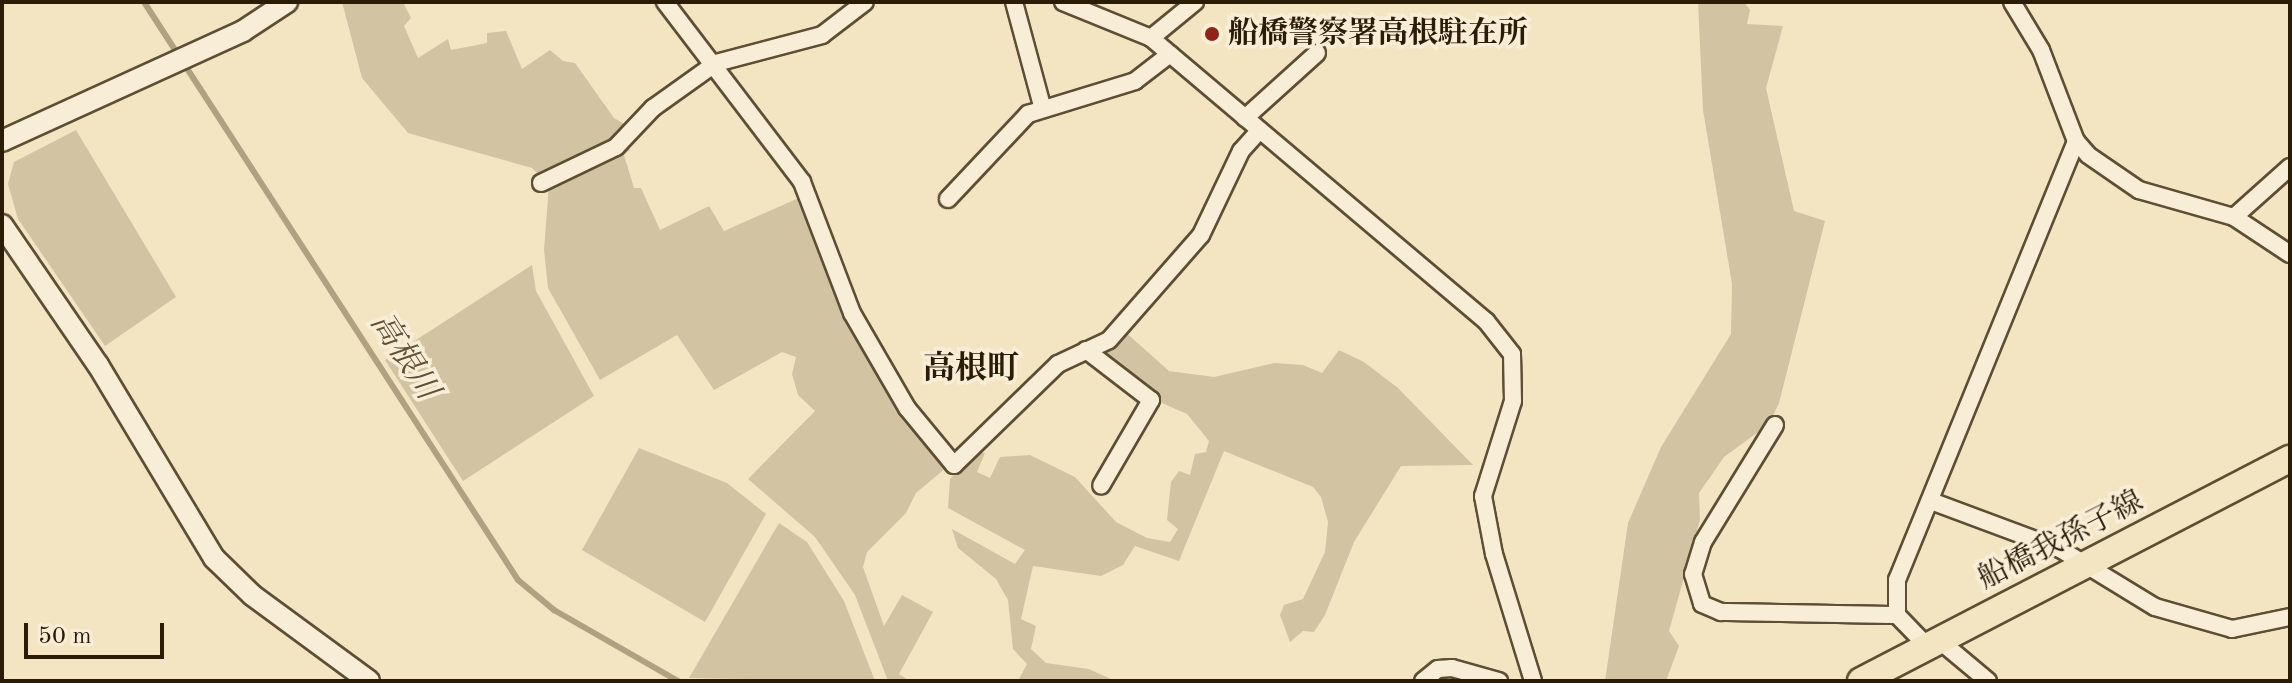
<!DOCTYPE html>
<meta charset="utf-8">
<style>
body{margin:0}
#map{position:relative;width:2292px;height:683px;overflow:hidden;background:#f4e5c2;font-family:"Old Standard TT","Noto Serif JP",serif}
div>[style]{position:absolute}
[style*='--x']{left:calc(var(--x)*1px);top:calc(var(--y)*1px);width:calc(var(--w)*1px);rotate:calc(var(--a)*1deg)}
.green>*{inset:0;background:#d2c3a2}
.stream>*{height:6px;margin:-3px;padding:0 3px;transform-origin:3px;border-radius:3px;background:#b0a182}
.roads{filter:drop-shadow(2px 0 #5d4e34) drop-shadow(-2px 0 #5d4e34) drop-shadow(0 2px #5d4e34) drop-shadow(0 -2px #5d4e34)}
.minor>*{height:16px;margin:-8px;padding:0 8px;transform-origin:8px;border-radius:8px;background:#f8eed7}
.tertiary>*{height:20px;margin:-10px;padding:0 10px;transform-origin:10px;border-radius:10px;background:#f8eed7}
.primary>*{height:26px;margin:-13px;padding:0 13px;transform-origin:13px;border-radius:13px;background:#f4e5c2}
.dots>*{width:22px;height:22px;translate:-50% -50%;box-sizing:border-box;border:4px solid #f8eed7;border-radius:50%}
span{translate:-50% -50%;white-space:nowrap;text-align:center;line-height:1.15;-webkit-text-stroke:7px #f8eed7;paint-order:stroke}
.poi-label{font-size:30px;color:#2b1c05;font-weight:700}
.left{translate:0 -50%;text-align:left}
.street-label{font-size:30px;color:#2b1c05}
.water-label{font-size:32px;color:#605137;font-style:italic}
.neighbourhood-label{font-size:32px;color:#2b1c05;font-weight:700}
.frame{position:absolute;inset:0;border:4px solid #2b1c05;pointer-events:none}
.scale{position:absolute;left:24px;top:623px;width:140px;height:36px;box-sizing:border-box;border:4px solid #2b1c05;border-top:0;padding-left:10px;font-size:24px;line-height:28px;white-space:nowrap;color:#2b1c05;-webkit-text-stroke:6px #f8eed7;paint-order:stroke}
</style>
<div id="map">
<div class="green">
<i style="clip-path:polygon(342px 2px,403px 2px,411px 18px,404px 26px,418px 58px,448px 39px,451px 50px,487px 43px,487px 33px,506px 31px,522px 69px,550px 50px,563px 61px,575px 63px,614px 118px,628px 126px,619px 138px,630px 150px,624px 155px,634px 188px,641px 188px,660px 230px,709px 206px,724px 231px,801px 197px,823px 265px,875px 372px,898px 411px,947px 467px,916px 493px,906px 513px,867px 552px,863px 567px,884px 626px,902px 595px,933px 612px,899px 674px,910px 681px,888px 681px,855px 595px,815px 537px,748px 479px,815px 411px,798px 395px,792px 374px,796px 357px,782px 352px,714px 390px,677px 335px,600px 380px,548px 288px,544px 250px,549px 185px,532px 168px,408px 133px,362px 78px)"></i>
<i style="clip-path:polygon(1698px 2px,1744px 2px,1750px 10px,1747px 24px,1783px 26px,1766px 88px,1794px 211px,1825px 221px,1779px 403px,1769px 424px,1724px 457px,1699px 493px,1700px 520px,1669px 631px,1679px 646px,1666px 681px,1605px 681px,1628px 523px,1661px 447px,1731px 334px,1732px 284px,1703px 110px)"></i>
<i style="clip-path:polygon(76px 130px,176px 297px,105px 346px,18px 219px,8px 184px,14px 162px)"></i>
<i style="clip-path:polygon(532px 265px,536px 291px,594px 396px,463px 481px,385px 360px)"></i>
<i style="clip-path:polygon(1123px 330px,1169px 371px,1214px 377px,1274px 363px,1303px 365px,1322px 373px,1339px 350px,1364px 362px,1398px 388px,1473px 465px,1401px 466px,1354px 542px,1325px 615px,1314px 632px,1303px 631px,1290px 642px,1280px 615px,1284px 605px,1303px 599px,1325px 552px,1328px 522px,1321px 497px,1313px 487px,1224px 451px,1179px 561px,1135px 546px,1123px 565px,1101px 576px,1033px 566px,1021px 619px,1036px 626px,1031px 649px,1046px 663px,1089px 669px,1115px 681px,1018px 681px,1027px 664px,1013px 649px,1008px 600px,996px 579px,958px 548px,952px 529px,1015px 564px,1025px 550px,948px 508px,950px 479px,972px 451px,985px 453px,977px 472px,990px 478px,1000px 457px,1030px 455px,1075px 477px,1116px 522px,1147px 538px,1170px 542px,1178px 529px,1167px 520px,1171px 482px,1179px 471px,1190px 475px,1195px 454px,1206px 452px,1209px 441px,1187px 414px,1155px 400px,1097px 352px)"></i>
<i style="clip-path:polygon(639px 448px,727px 483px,766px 514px,705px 622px,582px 550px)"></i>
<i style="clip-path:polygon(779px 523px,807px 542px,844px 601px,875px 681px,689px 678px)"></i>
</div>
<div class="stream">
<i style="--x:144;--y:2;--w:688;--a:57.09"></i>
<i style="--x:518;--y:580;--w:47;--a:39.8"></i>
<i style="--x:554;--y:610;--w:143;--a:29.8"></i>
</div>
<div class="roads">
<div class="minor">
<i style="--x:665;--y:2;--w:226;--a:52.7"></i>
<i style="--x:802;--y:182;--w:140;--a:69.1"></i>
<i style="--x:852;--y:313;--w:110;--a:59.9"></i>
<i style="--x:907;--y:408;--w:74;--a:50.5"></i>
<i style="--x:954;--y:465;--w:145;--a:-44.2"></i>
<i style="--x:1058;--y:364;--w:56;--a:-25.2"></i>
<i style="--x:1109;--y:340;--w:140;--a:-48.8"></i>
<i style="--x:1201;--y:235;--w:93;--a:-64.5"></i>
<i style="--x:1241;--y:151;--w:28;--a:-48"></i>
<i style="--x:1014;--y:2;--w:108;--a:74.9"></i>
<i style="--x:1063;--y:2;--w:95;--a:22.2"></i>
<i style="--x:1151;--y:38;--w:439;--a:40.2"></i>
<i style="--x:1486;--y:321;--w:42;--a:51.8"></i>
<i style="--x:1512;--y:354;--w:47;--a:88.8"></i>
<i style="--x:1513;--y:401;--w:100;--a:107.5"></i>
<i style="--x:1483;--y:496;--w:59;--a:79.3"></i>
<i style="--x:1494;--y:554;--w:133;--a:72.9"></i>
<i style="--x:2012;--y:2;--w:56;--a:58.9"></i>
<i style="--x:2041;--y:50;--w:97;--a:69"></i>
<i style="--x:2076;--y:141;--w:18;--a:49"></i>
<i style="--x:2088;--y:155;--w:62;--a:34.5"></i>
<i style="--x:2139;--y:190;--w:99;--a:15.9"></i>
<i style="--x:2234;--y:217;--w:67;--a:33.5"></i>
<i style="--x:1151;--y:38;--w:57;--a:-39.3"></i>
<i style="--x:1245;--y:118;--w:97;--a:-42.1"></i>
<i style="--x:541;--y:183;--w:83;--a:-25.6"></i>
<i style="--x:616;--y:147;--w:54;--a:-46.5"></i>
<i style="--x:653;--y:108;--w:77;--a:-35.5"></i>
<i style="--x:716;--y:63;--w:110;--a:-14.8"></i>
<i style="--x:822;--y:35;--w:54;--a:-37.5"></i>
<i style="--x:948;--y:199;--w:117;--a:-46.7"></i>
<i style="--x:1028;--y:114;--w:112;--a:-17.1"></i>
<i style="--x:1135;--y:81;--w:44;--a:-37.6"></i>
<i style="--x:2234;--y:217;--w:75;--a:-41.8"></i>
<i style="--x:1086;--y:350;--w:82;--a:37.6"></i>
<i style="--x:1151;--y:400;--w:99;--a:120.2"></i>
<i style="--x:1775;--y:425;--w:137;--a:121.6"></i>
<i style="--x:1703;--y:542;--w:34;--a:107"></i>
<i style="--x:1693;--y:574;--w:31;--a:73"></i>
<i style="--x:1702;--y:604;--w:21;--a:23"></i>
<i style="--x:1721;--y:612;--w:176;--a:1"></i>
<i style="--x:1931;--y:501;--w:138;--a:20.4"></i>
<i style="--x:2060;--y:549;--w:111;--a:31.4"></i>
<i style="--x:2155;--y:607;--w:80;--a:15.9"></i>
<i style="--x:2232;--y:629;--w:59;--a:-11.7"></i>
<i style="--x:1939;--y:640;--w:64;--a:39.9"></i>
<i style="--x:1927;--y:646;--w:43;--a:-134.1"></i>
<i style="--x:1897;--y:615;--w:35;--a:-90"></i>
<i style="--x:1897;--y:580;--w:474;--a:-67.8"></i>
<i style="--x:1423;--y:681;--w:19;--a:-39"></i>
<i style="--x:1438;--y:669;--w:14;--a:-4"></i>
<i style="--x:1452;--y:668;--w:49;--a:15.5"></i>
</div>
<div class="tertiary">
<i style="--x:2;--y:141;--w:265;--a:-24.5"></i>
<i style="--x:243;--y:31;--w:53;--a:-33.4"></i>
<i style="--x:2;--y:225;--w:170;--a:55.6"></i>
<i style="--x:98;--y:365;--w:225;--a:59"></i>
<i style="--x:214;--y:558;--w:53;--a:44.2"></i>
<i style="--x:252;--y:595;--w:145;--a:36.3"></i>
</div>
<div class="primary">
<i style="--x:1861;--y:681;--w:483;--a:-27.4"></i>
</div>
</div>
<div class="dots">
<i style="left:1212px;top:34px;background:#8f2418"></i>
</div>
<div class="poi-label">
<span class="left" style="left:1228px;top:34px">船橋警察署高根駐在所</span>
</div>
<div class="street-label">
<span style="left:2061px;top:541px;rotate:-27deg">船橋我孫子線</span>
</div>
<div class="water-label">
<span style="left:403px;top:357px;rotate:57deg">高根川</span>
</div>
<div class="neighbourhood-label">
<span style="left:971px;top:370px">高根町</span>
</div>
<div class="frame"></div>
<div class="scale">50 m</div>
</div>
